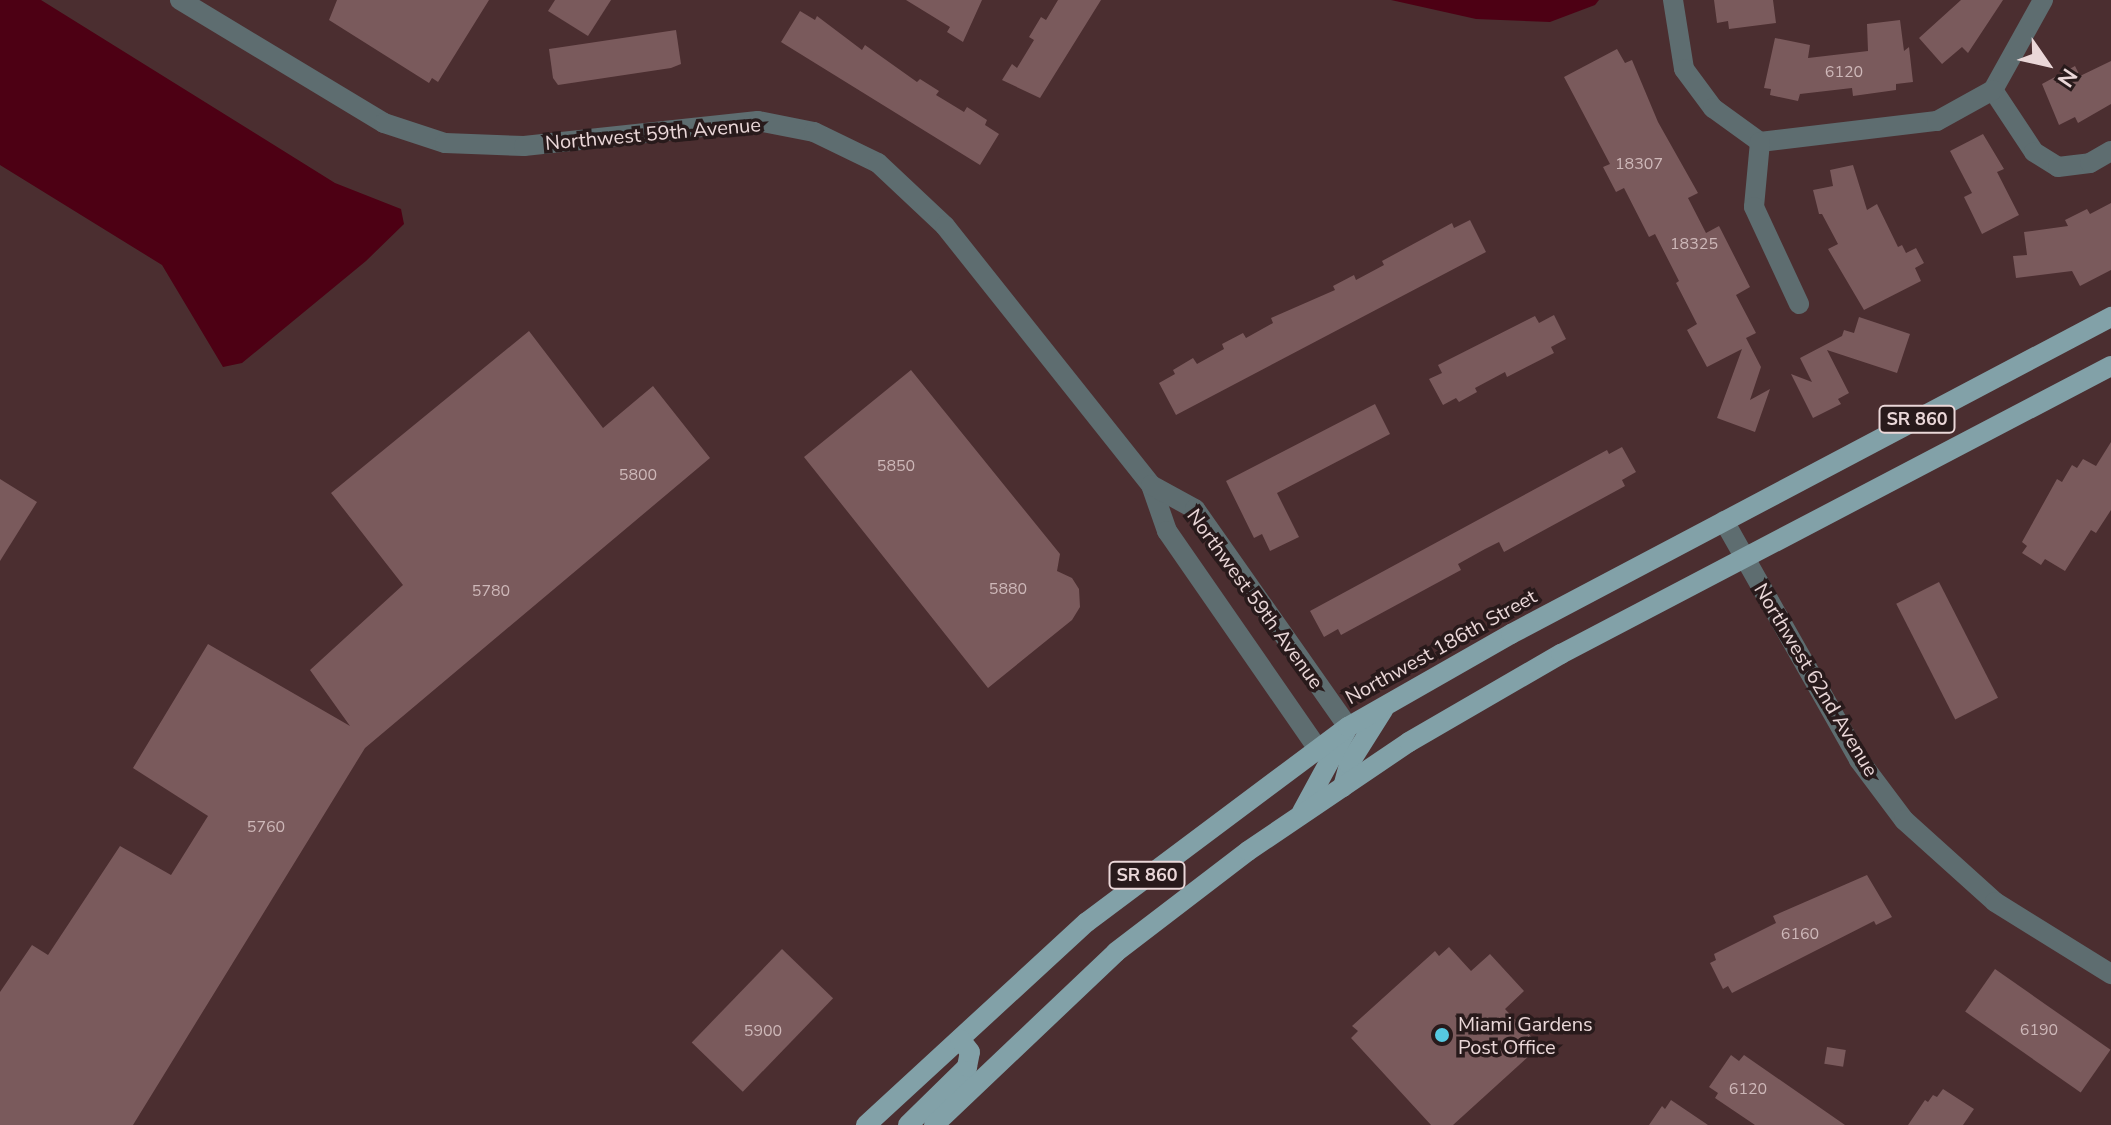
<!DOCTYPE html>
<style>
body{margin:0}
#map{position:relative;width:2111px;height:1125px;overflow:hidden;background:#4b2e30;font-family:"Nunito Sans",sans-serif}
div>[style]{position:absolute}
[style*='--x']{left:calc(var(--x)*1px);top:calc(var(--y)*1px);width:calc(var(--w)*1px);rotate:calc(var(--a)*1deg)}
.water>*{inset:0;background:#4d0014}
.building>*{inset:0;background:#7a5a5c;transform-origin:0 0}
.minor>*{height:20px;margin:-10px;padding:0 10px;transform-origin:10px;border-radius:10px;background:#5e6d70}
.major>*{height:20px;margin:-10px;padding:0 10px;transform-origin:10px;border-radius:10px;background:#82a1a8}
.dots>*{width:22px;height:22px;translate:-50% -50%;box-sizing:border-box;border:4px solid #281a1b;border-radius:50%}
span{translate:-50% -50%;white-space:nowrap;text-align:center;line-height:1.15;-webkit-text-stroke:7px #281a1b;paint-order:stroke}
.number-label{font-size:16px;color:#ceb8b9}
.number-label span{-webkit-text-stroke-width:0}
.shield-label span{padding:2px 6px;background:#281a1b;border:2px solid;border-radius:6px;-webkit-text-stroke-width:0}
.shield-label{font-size:18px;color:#ead7d8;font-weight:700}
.street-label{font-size:20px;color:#ead7d8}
.poi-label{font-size:20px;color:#ead7d8}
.left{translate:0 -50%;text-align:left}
.north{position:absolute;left:2007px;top:24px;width:80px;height:80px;-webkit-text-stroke:6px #281a1b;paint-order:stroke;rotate:124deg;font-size:22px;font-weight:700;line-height:32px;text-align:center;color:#ead7d8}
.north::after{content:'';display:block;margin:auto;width:28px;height:36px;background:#ead7d8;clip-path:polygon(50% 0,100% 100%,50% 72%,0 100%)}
</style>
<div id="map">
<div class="water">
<i style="clip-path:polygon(0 0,41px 0,335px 183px,401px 209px,404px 224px,366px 261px,242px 363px,223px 367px,162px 265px,0 165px)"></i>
<i style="clip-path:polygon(1391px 0,1599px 0,1595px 5px,1550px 22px,1476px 19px)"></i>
</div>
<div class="building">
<i style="clip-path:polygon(337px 0,489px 0,438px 82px,432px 78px,429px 83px,329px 20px)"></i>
<i style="clip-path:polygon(555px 0,611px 0,588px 36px,548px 11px)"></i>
<i style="clip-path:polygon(906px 0,982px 0,963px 42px,947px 32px,950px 27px)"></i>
<i style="clip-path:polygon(1058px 0,1101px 0,1040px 98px,1002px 80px,1012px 64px,1017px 68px,1034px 40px,1029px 37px,1041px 17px,1046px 20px)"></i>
<i style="clip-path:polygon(1714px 0,1773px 0,1776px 23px,1729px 29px,1728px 21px,1717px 23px)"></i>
<i style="clip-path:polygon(1961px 0,2003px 0,1968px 53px,1962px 47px,1942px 64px,1919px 38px)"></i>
<i style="clip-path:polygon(800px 11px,815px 20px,817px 16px,862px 50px,865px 45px,917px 82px,920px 79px,939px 91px,936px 95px,964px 112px,967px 107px,987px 120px,985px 125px,999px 134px,980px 165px,781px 42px)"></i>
<i style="clip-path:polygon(1900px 20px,1904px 51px,1909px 47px,1913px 82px,1896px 84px,1896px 90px,1853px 96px,1852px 88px,1800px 94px,1798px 101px,1770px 95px,1771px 89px,1764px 88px,1775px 38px,1810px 45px,1808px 58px,1868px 51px,1867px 24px)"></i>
<i style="clip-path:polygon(676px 30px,681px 64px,671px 68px,558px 85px,553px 78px,549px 49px)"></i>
<i style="clip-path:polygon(1617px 49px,1625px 63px,1632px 60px,1658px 122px,1698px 193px,1688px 198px,1706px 233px,1719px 226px,1750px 287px,1736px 295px,1756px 333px,1746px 338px,1761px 367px,1750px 400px,1770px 389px,1755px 432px,1717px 418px,1742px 349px,1707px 367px,1687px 330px,1697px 324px,1676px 283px,1679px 281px,1655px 234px,1649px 237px,1624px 188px,1616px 192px,1603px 167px,1610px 164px,1564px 77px)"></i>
<i style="clip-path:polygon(2111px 61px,2111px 104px,2078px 123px,2075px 117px,2059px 125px,2042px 84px,2075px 66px,2080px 76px)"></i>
<i style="clip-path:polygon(1983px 134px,2004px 169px,1997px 172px,2019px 215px,1982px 234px,1964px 197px,1972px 193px,1950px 151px)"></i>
<i style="clip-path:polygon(1853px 165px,1867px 210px,1877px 204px,1898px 247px,1902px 245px,1906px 253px,1916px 248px,1924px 263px,1915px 268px,1921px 281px,1864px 310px,1828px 249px,1838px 244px,1822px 214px,1819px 214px,1813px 190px,1833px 186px,1830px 170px)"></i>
<i style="clip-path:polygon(2111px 203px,2111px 270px,2080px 286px,2072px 271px,2016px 278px,2013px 256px,2027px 255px,2024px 232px,2068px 226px,2065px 220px,2087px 209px,2090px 214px)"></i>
<i style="clip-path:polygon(1470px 220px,1486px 252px,1176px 415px,1159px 383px,1175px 374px,1173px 370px,1193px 358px,1197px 364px,1224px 349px,1222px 344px,1243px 333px,1246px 338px,1273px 323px,1271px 318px,1335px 290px,1333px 286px,1354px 275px,1356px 280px,1384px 265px,1382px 261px,1452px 223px,1454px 228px)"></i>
<i style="clip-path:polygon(1554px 315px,1566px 339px,1551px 347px,1554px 353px,1507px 377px,1505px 372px,1475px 388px,1477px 392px,1459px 402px,1456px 398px,1443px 405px,1429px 379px,1442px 373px,1438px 365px,1535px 316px,1539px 323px)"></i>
<i style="clip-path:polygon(1859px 317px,1910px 334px,1897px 373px,1827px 350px,1849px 393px,1838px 399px,1841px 404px,1813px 418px,1791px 374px,1812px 382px,1800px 358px,1842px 336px,1844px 330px,1854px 333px)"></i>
<i style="clip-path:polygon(529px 331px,603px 428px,653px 386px,710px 458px,365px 748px,133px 1125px,0 1125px,0 992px,32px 945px,48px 955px,120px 846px,171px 875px,208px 816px,133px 768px,208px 644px,350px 726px,310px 670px,403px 585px,331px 493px)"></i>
<i style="clip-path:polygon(911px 370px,1060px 554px,1057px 571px,1072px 578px,1079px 589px,1080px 607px,1072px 620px,988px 688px,804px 457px)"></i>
<i style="clip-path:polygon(1375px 404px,1390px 434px,1277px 493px,1299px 537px,1270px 551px,1262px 534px,1254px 538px,1226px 481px)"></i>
<i style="clip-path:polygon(2111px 442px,2111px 510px,2096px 533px,2091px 530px,2065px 571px,2045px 559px,2041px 565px,2022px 553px,2027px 546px,2022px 542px,2057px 479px,2062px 482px,2072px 465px,2077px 468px,2083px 459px,2096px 466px)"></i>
<i style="clip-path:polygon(1622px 447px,1636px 472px,1622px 480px,1625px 486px,1504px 552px,1499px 542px,1485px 549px,1458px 564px,1461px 570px,1341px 635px,1338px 629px,1324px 637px,1310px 611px,1607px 450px,1609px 454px)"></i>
<i style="clip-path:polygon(0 479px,37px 502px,0 561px)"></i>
<i style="left:1939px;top:582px;width:130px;height:48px;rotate:63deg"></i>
<i style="clip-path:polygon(1867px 875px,1892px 917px,1876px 925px,1874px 921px,1732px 993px,1728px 986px,1723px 989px,1710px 963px,1716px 960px,1714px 954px,1776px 923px,1773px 916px)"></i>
<i style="clip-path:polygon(1449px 947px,1471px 971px,1490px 954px,1524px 991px,1505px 1009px,1540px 1046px,1453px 1125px,1431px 1125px,1351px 1038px,1358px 1031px,1352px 1026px,1435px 951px,1439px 956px)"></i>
<i style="left:782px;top:949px;width:71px;height:130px;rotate:44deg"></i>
<i style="left:1995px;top:969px;width:141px;height:52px;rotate:35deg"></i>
<i style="left:1827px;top:1047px;width:19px;height:17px;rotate:9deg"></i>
<i style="clip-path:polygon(1731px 1055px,1739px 1061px,1744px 1055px,1845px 1125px,1755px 1125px,1715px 1098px,1718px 1093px,1709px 1087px)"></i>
<i style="clip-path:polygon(1943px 1089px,1974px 1109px,1963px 1125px,1908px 1125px,1925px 1100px,1928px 1102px,1933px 1095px,1937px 1097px)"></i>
<i style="clip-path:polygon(1671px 1100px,1708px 1125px,1649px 1125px,1662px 1106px,1665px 1109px)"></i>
</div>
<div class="minor">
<i style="--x:180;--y:0;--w:238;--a:31.1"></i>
<i style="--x:384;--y:123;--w:64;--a:18.2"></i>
<i style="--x:445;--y:143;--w:79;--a:2.2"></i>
<i style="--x:524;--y:146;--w:235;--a:-6.1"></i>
<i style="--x:758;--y:121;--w:57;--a:11.1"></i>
<i style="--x:814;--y:132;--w:71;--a:25.8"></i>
<i style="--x:878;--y:163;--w:92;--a:43.2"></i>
<i style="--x:945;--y:226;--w:331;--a:51.5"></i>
<i style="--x:1151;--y:485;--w:49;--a:70.8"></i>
<i style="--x:1167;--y:531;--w:265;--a:55.3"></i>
<i style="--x:1673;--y:0;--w:70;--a:80.9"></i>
<i style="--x:1684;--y:69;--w:49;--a:53.4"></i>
<i style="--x:1713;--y:108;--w:58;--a:35.9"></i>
<i style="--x:1993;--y:90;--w:74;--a:56.5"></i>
<i style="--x:2034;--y:152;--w:28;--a:32"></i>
<i style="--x:2058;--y:167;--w:32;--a:-7"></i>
<i style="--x:2090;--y:163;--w:24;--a:-30"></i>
<i style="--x:1993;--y:90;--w:103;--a:-60.9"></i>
<i style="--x:1760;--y:142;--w:178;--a:-6.8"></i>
<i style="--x:1937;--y:121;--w:64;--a:-29"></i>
<i style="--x:1760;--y:142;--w:65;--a:95.3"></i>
<i style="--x:1754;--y:207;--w:107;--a:65.1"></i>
<i style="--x:1151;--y:485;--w:50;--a:28.6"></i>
<i style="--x:1195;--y:509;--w:266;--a:54.9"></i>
<i style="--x:1724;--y:521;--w:274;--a:60.5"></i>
<i style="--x:1859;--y:760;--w:75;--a:53.1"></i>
<i style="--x:1904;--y:820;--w:122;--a:42"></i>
<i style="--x:1995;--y:902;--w:137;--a:31.8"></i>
</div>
<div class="major">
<i style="--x:1343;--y:787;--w:24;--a:-75"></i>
<i style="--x:1349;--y:764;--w:64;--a:-57.8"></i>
<i style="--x:1302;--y:812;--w:92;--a:-61.5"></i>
<i style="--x:866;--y:1125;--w:300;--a:-42.6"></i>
<i style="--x:1087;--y:922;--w:326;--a:-36.8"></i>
<i style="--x:1348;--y:727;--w:188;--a:-29.7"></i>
<i style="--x:1511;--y:634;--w:679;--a:-27.85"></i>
<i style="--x:908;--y:1125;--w:83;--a:-44.5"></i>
<i style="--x:967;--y:1067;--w:15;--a:-79"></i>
<i style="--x:970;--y:1052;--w:16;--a:-128"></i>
<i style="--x:934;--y:1125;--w:251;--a:-43.5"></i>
<i style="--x:1116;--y:952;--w:166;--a:-37.4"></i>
<i style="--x:1248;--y:851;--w:194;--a:-34.1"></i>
<i style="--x:1409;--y:742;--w:176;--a:-30.1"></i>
<i style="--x:1561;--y:654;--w:621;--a:-27.64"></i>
</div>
<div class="dots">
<i style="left:1442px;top:1035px;background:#56c9e1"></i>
</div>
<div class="number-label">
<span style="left:1844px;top:72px">6120</span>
<span style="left:1639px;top:164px">18307</span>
<span style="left:1694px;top:244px">18325</span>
<span style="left:896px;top:466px">5850</span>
<span style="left:638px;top:475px">5800</span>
<span style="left:1008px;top:589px">5880</span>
<span style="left:491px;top:591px">5780</span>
<span style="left:266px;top:827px">5760</span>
<span style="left:1800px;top:934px">6160</span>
<span style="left:2039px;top:1030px">6190</span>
<span style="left:763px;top:1031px">5900</span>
<span style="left:1748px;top:1089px">6120</span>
</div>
<div class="shield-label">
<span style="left:1917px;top:419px">SR 860</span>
<span style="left:1147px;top:875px">SR 860</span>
</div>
<div class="street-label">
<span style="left:653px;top:134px;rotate:-5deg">Northwest 59th Avenue</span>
<span style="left:1255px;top:599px;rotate:54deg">Northwest 59th Avenue</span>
<span style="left:1441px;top:647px;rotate:-29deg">Northwest 186th Street</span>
<span style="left:1816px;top:680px;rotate:59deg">Northwest 62nd Avenue</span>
</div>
<div class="poi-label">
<span class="left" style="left:1458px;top:1036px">Miami Gardens<br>Post Office</span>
</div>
<div class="north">N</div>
</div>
